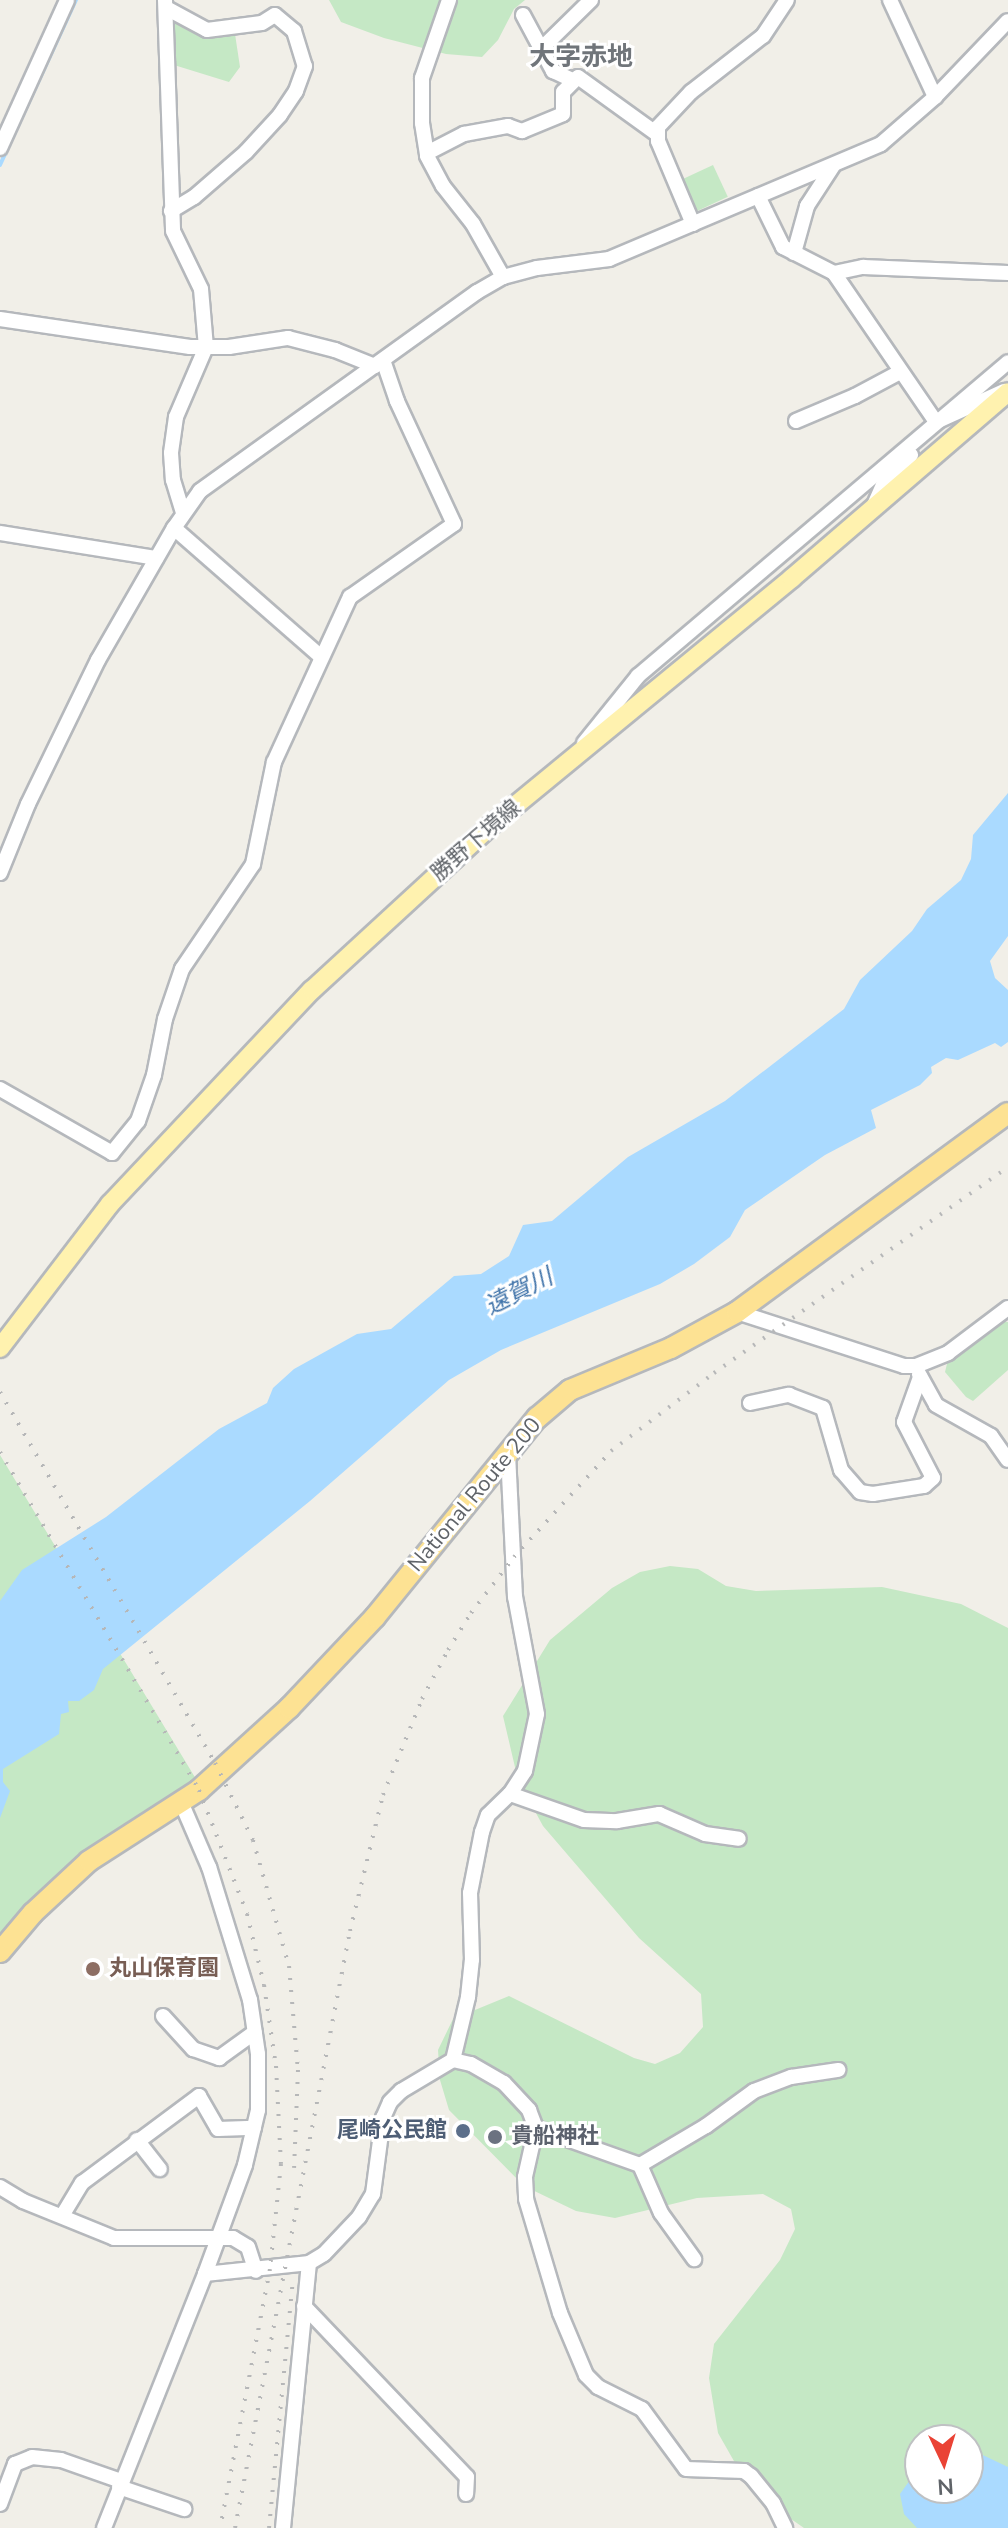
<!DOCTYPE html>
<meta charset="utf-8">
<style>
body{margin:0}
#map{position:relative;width:1008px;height:2528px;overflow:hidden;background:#f1efe8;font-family:"Nunito Sans","Noto Sans JP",sans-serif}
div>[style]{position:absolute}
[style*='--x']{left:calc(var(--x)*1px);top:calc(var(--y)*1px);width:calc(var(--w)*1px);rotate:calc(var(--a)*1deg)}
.green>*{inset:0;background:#c5e8c5;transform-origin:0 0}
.water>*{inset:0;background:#aadaff}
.stream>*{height:4px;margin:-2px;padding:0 2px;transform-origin:2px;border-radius:2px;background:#aadaff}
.roads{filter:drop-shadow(2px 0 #b5b8bc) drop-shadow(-2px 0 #b5b8bc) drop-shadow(0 2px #b5b8bc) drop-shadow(0 -2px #b5b8bc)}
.minor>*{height:14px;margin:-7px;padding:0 7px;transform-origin:7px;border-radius:7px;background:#fff}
.major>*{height:18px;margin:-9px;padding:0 9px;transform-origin:9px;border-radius:9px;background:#fff2af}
.highway>*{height:20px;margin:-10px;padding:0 10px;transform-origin:10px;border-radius:10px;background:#fde293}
.rail>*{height:4px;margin-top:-2px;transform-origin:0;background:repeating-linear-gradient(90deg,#b6b7b8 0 2px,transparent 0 12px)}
.dots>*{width:22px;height:22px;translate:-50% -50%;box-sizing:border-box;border:4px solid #fff;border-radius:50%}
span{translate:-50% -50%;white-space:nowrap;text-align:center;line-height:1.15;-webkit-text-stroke:6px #fff;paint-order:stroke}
.street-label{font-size:22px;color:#5f6368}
.education-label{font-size:22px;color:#785e54;font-weight:700}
.left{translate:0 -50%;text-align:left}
.service-label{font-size:22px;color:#4e5e75;font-weight:700}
.right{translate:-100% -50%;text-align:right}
.worship-label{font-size:22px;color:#5b616d;font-weight:700}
.water-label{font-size:24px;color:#4174aa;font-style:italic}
.quarter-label{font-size:26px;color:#70757a;font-weight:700}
.north{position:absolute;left:904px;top:2424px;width:80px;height:80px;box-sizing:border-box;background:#fff;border:2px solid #bfc1c3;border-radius:50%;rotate:176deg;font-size:22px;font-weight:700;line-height:32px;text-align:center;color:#5f6368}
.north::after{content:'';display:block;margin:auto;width:28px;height:36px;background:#ea4335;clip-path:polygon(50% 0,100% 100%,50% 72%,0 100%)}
</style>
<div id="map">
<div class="green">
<i style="clip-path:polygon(329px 0,525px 0,514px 9px,498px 40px,482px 57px,446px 54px,384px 38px,341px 22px)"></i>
<i style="clip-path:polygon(176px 22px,213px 35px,235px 34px,240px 67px,229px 82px,174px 65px,171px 24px)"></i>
<i style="left:713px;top:165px;width:35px;height:35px;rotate:65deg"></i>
<i style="clip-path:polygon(997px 1321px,1008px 1322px,1008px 1370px,973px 1401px,966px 1397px,945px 1372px,949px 1356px)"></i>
<i style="clip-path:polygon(0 1455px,196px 1779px,86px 1850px,25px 1907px,0 1937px)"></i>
<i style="clip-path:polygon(evenodd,670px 1566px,698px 1569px,726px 1586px,756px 1591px,882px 1587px,961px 1604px,1008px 1628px,1008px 2528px,804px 2528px,751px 2491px,718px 2433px,709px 2378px,714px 2344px,780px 2260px,795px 2229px,791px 2209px,763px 2194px,697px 2198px,615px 2218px,576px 2211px,524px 2186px,449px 2110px,440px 2080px,438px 2050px,453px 2019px,509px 1996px,634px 2058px,655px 2064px,680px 2053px,703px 2027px,701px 1994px,639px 1938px,543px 1826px,518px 1780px,503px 1716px,550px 1640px,612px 1588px,640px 1572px,670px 1566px,920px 2440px,968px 2440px,968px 2488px,920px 2488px,920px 2440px)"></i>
</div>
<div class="water">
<i style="clip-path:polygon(1008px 793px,1008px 936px,990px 961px,995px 978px,1008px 990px,1008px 1042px,1001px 1047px,995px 1043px,958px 1060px,946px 1058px,931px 1067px,932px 1073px,920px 1085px,871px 1110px,876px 1128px,825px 1155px,745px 1210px,730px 1237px,694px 1264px,660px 1284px,501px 1350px,449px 1380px,310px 1501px,103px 1669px,94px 1690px,79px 1701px,68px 1701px,69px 1712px,61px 1714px,59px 1734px,3px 1769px,3px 1782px,10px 1791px,0 1818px,0 1601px,22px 1570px,106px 1517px,219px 1429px,267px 1403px,273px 1388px,294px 1369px,357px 1334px,391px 1329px,454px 1276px,481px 1274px,509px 1256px,523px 1225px,552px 1221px,628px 1157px,725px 1101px,844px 1009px,860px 980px,912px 931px,927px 909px,961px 880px,971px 859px,973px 835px)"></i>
<i style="clip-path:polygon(968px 2448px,1008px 2467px,1008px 2528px,917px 2528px,904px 2514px,900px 2494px,920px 2466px,920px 2488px,968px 2488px)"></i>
</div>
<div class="stream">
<i style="--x:0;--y:165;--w:182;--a:-65.3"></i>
</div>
<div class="roads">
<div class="minor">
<i style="--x:165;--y:0;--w:231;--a:88"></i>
<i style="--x:173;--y:231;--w:64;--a:64.2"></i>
<i style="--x:201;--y:289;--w:58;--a:85.1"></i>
<i style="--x:206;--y:347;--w:76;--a:113.2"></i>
<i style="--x:176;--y:417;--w:36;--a:98"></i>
<i style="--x:171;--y:453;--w:27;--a:86"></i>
<i style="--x:173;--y:480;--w:34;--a:73"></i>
<i style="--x:449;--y:0;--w:83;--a:109.1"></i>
<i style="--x:422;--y:78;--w:45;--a:90"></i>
<i style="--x:422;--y:123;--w:33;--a:81"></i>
<i style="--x:427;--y:156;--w:34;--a:62"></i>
<i style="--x:443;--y:186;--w:48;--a:51.7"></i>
<i style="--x:473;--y:224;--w:61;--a:60.5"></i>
<i style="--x:890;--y:0;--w:107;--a:65.1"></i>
<i style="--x:168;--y:9;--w:44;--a:28.3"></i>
<i style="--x:207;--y:30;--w:55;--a:-7.3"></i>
<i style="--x:262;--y:23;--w:15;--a:-32"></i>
<i style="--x:275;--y:15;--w:25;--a:40"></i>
<i style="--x:294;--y:31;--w:37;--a:73"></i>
<i style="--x:305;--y:66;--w:27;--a:110"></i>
<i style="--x:296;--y:91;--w:29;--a:124"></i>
<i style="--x:280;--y:115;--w:50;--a:132.6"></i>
<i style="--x:246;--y:152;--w:69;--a:139.1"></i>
<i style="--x:194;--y:197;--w:27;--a:149"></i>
<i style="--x:523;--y:15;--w:64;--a:61.8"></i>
<i style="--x:553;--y:71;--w:21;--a:25"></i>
<i style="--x:541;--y:49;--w:70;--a:-44.4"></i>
<i style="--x:0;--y:148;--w:162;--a:-65.6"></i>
<i style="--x:427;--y:153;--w:42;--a:-27.2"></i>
<i style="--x:464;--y:134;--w:45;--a:-10.3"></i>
<i style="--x:508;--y:126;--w:15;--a:20"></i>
<i style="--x:522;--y:131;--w:44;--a:-22.5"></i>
<i style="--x:563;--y:114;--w:22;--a:-90"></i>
<i style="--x:563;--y:92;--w:21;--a:-45"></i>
<i style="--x:578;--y:77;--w:97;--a:35.8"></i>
<i style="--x:758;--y:196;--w:57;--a:63.9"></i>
<i style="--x:783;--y:247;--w:57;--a:27"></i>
<i style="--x:834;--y:273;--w:181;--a:55.6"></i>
<i style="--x:936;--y:422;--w:75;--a:-24.5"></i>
<i style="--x:693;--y:224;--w:90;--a:-112.9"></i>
<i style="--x:658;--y:141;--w:14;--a:-90"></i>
<i style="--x:658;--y:127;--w:48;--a:-46.7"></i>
<i style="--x:691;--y:92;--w:91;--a:-37.9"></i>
<i style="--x:763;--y:36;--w:43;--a:-56.3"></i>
<i style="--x:794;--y:253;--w:49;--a:-74.5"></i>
<i style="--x:807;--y:206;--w:48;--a:-57"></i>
<i style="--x:834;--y:273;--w:30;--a:-12"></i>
<i style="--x:863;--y:267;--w:145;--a:2.4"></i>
<i style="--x:0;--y:319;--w:192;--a:8.4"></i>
<i style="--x:190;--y:347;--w:39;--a:0"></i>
<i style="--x:229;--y:347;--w:60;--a:-8.7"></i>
<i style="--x:288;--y:338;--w:49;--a:14.3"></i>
<i style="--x:335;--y:350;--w:43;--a:21.8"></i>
<i style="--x:796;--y:421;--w:64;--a:-23"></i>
<i style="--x:855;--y:396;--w:51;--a:-28.1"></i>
<i style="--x:874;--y:505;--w:24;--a:-66"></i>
<i style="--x:884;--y:483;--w:39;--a:-46"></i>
<i style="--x:174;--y:528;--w:194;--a:41.2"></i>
<i style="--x:0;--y:533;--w:158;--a:9.1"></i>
<i style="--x:584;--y:743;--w:86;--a:-51.1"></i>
<i style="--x:638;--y:676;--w:485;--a:-40.3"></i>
<i style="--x:0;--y:873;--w:74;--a:-67.9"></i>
<i style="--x:28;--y:804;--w:160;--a:-64.1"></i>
<i style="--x:98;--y:660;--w:152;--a:-60.1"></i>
<i style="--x:174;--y:528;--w:45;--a:-54.9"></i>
<i style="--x:200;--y:491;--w:341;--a:-35.7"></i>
<i style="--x:477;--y:292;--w:30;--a:-30"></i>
<i style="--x:503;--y:277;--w:35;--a:-15"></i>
<i style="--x:537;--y:268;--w:73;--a:-7.1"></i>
<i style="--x:609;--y:259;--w:295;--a:-22.9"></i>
<i style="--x:881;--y:144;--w:72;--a:-41"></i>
<i style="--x:935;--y:97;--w:105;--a:-46.2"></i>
<i style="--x:0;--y:1089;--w:129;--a:29.7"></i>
<i style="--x:112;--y:1153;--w:41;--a:-50.9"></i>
<i style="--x:138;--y:1121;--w:49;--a:-70.8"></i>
<i style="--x:154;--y:1075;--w:57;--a:-78.9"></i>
<i style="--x:165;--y:1019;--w:53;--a:-71.2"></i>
<i style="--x:182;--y:969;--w:127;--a:-55.9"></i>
<i style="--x:253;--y:864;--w:104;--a:-78.4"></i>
<i style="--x:274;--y:762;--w:182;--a:-65.3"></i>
<i style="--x:350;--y:597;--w:127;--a:-35.1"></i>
<i style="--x:454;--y:524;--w:136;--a:-114.9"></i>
<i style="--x:397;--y:401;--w:43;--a:-108.9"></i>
<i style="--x:737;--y:1312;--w:176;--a:17.9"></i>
<i style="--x:904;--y:1366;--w:12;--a:0"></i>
<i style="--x:916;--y:1366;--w:35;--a:-22"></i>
<i style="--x:948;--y:1353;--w:75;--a:-36.9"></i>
<i style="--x:919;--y:1374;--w:35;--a:61"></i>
<i style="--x:936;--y:1405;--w:63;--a:29.4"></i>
<i style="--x:991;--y:1436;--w:29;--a:55"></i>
<i style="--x:750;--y:1403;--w:40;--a:-12"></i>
<i style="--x:789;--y:1395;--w:36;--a:21"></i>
<i style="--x:823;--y:1408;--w:65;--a:73.8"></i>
<i style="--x:841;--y:1470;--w:29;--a:49"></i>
<i style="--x:860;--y:1492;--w:13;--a:9"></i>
<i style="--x:873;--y:1494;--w:52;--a:-8.9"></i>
<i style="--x:924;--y:1486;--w:12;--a:-42"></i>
<i style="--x:933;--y:1478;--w:63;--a:-117.4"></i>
<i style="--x:904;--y:1422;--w:48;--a:-70.4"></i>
<i style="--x:510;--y:1794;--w:78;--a:19.4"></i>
<i style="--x:584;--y:1820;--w:33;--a:2"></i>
<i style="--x:617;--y:1821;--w:43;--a:-9.5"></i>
<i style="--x:659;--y:1814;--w:50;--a:23.5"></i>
<i style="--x:705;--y:1834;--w:34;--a:8"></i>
<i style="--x:163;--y:2016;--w:45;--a:47.7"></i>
<i style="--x:193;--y:2049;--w:28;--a:19"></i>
<i style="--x:219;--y:2058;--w:44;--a:-35.8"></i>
<i style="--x:453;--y:2060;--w:65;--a:-76.6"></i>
<i style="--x:468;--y:1997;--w:37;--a:-84"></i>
<i style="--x:472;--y:1960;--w:67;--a:-91.7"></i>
<i style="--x:470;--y:1893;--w:62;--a:-78.9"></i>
<i style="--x:482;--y:1832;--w:18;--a:-71"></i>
<i style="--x:488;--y:1815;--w:30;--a:-44"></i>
<i style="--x:510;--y:1794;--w:27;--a:-57"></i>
<i style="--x:525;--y:1771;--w:58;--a:-78.1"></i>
<i style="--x:537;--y:1714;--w:119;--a:-100.6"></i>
<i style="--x:515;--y:1597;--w:145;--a:-92.8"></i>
<i style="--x:536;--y:2128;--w:110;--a:19.6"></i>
<i style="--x:640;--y:2165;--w:77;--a:-30.6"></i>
<i style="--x:706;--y:2126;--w:59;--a:-36.1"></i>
<i style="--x:754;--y:2091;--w:40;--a:-21"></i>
<i style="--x:791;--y:2077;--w:48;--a:-8.5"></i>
<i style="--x:137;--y:2140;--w:37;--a:52"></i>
<i style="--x:640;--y:2165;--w:52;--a:66.4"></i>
<i style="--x:661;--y:2213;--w:57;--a:54.3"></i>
<i style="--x:0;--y:2187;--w:27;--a:31"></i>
<i style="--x:23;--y:2201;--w:98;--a:22.1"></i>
<i style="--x:114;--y:2238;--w:119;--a:0"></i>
<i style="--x:233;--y:2238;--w:17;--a:31"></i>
<i style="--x:248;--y:2247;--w:25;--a:72"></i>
<i style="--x:62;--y:2216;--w:39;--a:-59"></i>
<i style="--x:82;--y:2183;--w:146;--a:-36.6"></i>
<i style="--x:199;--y:2096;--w:38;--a:60"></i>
<i style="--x:218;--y:2129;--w:36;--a:-2"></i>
<i style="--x:205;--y:2274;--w:105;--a:-6"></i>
<i style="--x:309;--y:2263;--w:17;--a:-31"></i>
<i style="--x:324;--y:2254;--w:51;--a:-46.6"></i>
<i style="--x:359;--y:2217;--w:27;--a:-59"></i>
<i style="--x:373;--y:2194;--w:77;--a:-82.5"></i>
<i style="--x:383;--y:2118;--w:17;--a:-66"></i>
<i style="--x:390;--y:2102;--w:16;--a:-45"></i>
<i style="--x:401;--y:2091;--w:61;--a:-30.8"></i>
<i style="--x:453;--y:2060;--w:18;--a:13"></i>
<i style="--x:471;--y:2064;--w:38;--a:30"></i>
<i style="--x:504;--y:2083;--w:37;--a:47"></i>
<i style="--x:529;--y:2110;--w:19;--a:69"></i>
<i style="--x:536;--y:2128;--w:50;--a:102.7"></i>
<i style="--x:525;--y:2177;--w:22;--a:87"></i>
<i style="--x:526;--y:2199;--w:119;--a:73.4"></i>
<i style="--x:560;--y:2313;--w:67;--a:67.2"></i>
<i style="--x:586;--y:2375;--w:17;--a:45"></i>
<i style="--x:598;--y:2387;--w:49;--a:26.6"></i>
<i style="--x:642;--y:2409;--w:74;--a:53.7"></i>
<i style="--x:686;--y:2469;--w:58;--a:2"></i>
<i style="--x:744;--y:2471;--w:9;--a:36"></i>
<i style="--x:751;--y:2476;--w:35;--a:51"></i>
<i style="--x:773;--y:2503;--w:28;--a:64"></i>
<i style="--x:304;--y:2306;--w:236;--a:46.4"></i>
<i style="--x:467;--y:2477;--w:17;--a:93"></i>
<i style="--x:119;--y:2487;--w:69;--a:18.7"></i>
<i style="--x:0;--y:2504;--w:43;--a:-69.4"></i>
<i style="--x:15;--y:2464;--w:18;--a:-22"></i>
<i style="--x:32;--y:2457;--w:29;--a:6"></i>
<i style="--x:61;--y:2460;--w:64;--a:19.3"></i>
<i style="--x:104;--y:2528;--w:273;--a:-68.3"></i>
<i style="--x:205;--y:2274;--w:116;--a:-69.8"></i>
<i style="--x:245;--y:2165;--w:57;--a:-76.7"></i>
<i style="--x:258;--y:2110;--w:56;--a:-90"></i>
<i style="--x:258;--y:2054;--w:55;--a:-98.4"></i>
<i style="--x:250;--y:2000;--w:139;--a:-107.1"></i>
<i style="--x:209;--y:1867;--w:71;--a:-113.3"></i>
<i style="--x:283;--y:2528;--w:266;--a:-84.4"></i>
</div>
<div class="major">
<i style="--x:0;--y:1348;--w:181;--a:-52.6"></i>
<i style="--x:110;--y:1204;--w:294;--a:-46.7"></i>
<i style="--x:312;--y:990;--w:241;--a:-42.6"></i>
<i style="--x:489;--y:827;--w:392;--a:-39.4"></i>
<i style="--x:792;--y:578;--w:285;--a:-40.7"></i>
</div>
<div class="highway">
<i style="--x:0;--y:1952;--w:51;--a:-49.8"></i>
<i style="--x:33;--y:1913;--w:76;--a:-42.9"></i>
<i style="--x:89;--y:1861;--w:131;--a:-32.8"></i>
<i style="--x:199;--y:1790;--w:122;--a:-42.3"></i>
<i style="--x:289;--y:1708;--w:125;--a:-46.6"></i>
<i style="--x:375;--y:1617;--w:257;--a:-50.9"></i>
<i style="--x:537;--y:1418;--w:43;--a:-40.3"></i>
<i style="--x:570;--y:1390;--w:109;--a:-22.6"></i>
<i style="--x:671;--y:1348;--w:75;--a:-28.6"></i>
<i style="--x:737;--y:1312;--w:336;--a:-36.3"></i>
</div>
</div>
<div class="rail">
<i style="--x:0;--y:1392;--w:429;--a:59.9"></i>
<i style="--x:215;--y:1763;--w:86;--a:63.7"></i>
<i style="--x:253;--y:1840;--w:131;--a:74.1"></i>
<i style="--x:289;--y:1966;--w:104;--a:85.1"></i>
<i style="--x:298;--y:2070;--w:98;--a:92.3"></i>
<i style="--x:0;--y:1452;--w:392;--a:59.5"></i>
<i style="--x:199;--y:1790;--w:133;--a:68.8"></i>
<i style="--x:247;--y:1914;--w:73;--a:76.5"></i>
<i style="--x:264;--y:1985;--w:82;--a:81.6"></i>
<i style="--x:276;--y:2066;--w:98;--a:87.1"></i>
<i style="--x:281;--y:2164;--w:106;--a:96"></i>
<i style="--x:270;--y:2269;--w:264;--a:100.9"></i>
<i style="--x:235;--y:2528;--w:608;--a:-79.1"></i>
<i style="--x:350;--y:1931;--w:140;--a:-76.4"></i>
<i style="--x:383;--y:1795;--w:104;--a:-67.9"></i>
<i style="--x:422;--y:1699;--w:55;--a:-62"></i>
<i style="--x:448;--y:1650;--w:44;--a:-58.1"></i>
<i style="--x:471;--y:1613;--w:71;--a:-52.5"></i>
<i style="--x:514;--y:1557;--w:144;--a:-47.5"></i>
<i style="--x:611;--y:1451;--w:129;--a:-37.1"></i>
<i style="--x:714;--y:1373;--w:359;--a:-35"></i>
<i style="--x:269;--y:2528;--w:250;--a:-84.5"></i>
</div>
<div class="dots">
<i style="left:93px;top:1969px;background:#8d6e63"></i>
<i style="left:463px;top:2131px;background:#5c6f8a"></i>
<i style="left:495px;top:2137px;background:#6b7280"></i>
</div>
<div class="street-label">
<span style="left:476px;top:841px;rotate:-41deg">勝野下境線</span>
<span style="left:475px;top:1495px;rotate:-50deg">National Route 200</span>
</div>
<div class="education-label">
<span class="left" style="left:109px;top:1969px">丸山保育園</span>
</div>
<div class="service-label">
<span class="right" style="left:447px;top:2131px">尾崎公民館</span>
</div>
<div class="worship-label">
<span class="left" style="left:511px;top:2137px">貴船神社</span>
</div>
<div class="water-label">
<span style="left:519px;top:1292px;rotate:-27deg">遠賀川</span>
</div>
<div class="quarter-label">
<span style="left:581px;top:57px">大字赤地</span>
</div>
<div class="north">N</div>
</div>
